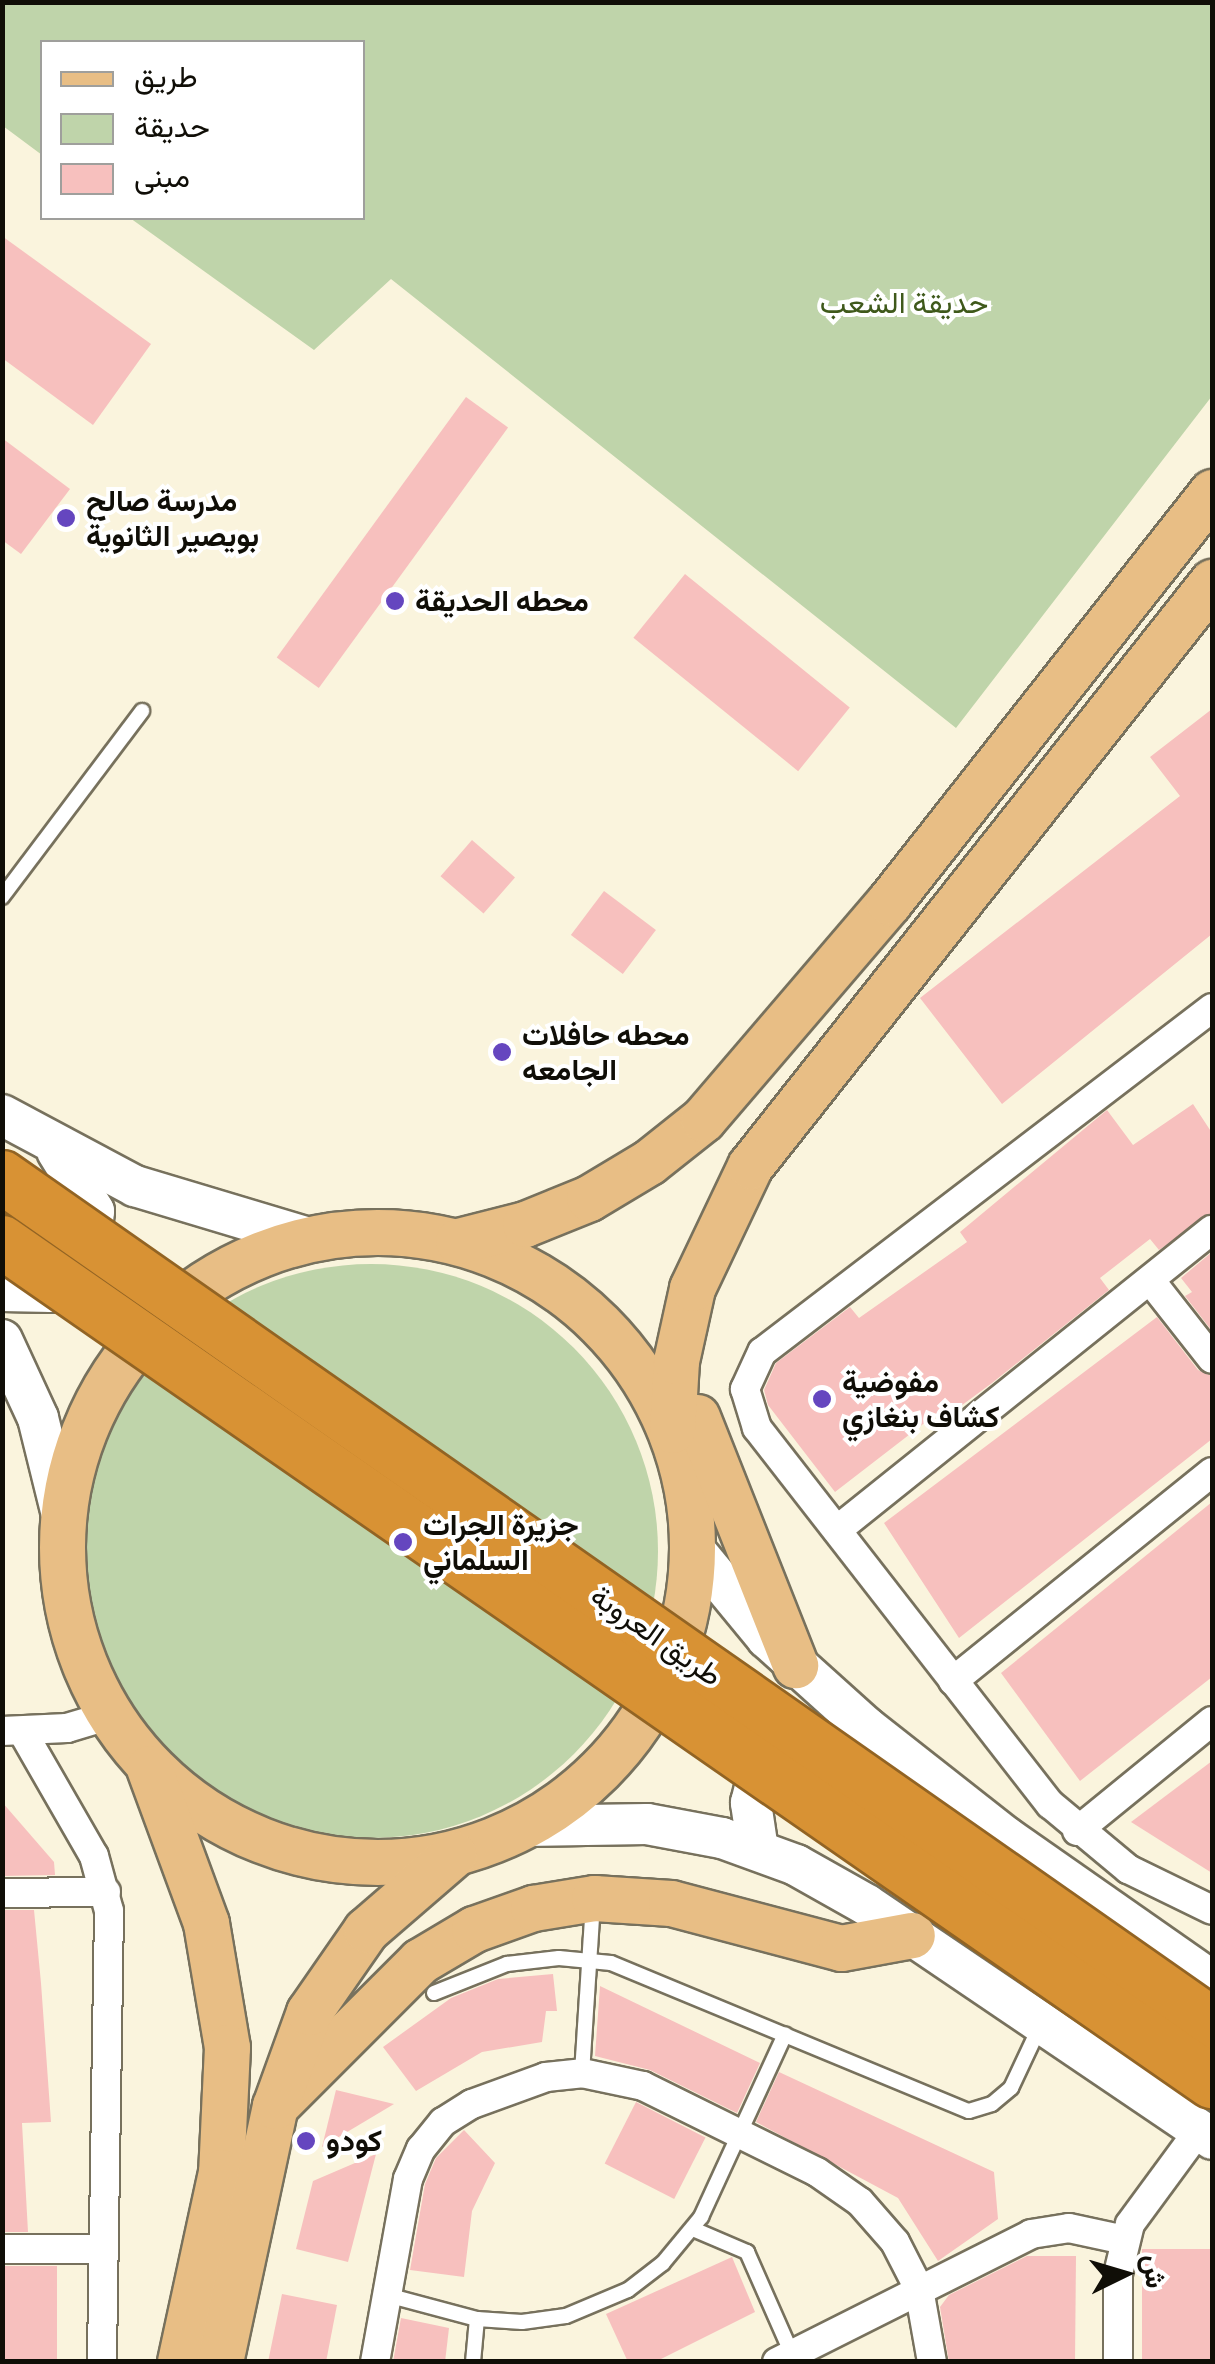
<!DOCTYPE html>
<meta charset="utf-8">
<style>
body{margin:0}
#map{position:relative;width:1215px;height:2364px;overflow:hidden;background:#faf4dd;font-family:Cabin,Vazirmatn,sans-serif}
div>[style]{position:absolute}
[style*='--x']{left:calc(var(--x)*1px);top:calc(var(--y)*1px);width:calc(var(--w)*1px);rotate:calc(var(--a)*1deg)}
.green>*{inset:0;background:#bfd4aa}
.round{border-radius:50%}
.building>*{inset:0;background:#f7c0be;transform-origin:0 0}
.roads{filter:drop-shadow(2px 0 #77715d) drop-shadow(-2px 0 #77715d) drop-shadow(0 2px #77715d) drop-shadow(0 -2px #77715d)}
.lane>*{height:14px;margin:-7px;padding:0 7px;transform-origin:7px;border-radius:7px;background:#fff}
.street>*{height:28px;margin:-14px;padding:0 14px;transform-origin:14px;border-radius:14px;background:#fff}
.secondary>*{height:40px;margin:-20px;padding:0 20px;transform-origin:20px;border-radius:20px;background:#fff}
.primary>*{height:45px;margin:-22.5px;padding:0 22.5px;transform-origin:22.5px;border-radius:22.5px;background:#e8be85}
.primary>.ring{margin:-22.5px;padding:0;box-sizing:content-box;background:none;border:45px solid #e8be85;border-radius:50%}
.bridges{filter:drop-shadow(2px 0 #926424) drop-shadow(-2px 0 #926424) drop-shadow(0 2px #926424) drop-shadow(0 -2px #926424)}
.highway-bridge>*{height:52px;margin:-26px;padding:0 26px;transform-origin:26px;border-radius:26px;background:#d89234}
.dots>*{width:28px;height:28px;translate:-50% -50%;box-sizing:border-box;border:5px solid #fff;border-radius:50%}
span{translate:-50% -50%;white-space:nowrap;text-align:center;line-height:1.15;-webkit-text-stroke:8px #fff;paint-order:stroke}
.park-label{font-size:30px;color:#3f591b}
.poi-label{font-size:30px;color:#100e07;font-weight:700}
.left{translate:0 -50%;text-align:left}
.street-label{font-size:30px;color:#100e07}
.frame{position:absolute;inset:0;border:5px solid #100e07;pointer-events:none}
.legend{position:absolute;left:40px;top:40px;width:325px;height:180px;box-sizing:border-box;background:#fff;border:2px solid #9f9f9c;margin:0;padding:12px 18px;list-style:none;font-size:30px;color:#100e07}
.legend li{display:flex;align-items:center;gap:20px;height:50px}
.legend b{width:50px;border:2px solid #9f9f9c}
.north{position:absolute;left:1075px;top:2224px;width:100px;height:100px;-webkit-text-stroke:8px #fff;paint-order:stroke;rotate:85deg;font-size:28px;font-weight:700;line-height:40px;text-align:center;color:#100e07}
.north::after{content:'';display:block;margin:auto;width:35px;height:45px;background:#100e07;clip-path:polygon(50% 0,100% 100%,50% 72%,0 100%)}
</style>
<div id="map">
<div class="green">
<i style="clip-path:polygon(3px 2px,1212px 3px,1212px 396px,956px 728px,391px 279px,314px 350px,130px 218px,362px 218px,362px 42px,42px 42px,42px 155px,3px 126px)"></i>
<i class="round" style="left:84px;top:1264px;width:574px;height:574px"></i>
</div>
<div class="building">
<i style="clip-path:polygon(2px 236px,151px 344px,93px 425px,2px 358px)"></i>
<i style="left:466px;top:397px;width:52px;height:322px;rotate:36deg"></i>
<i style="clip-path:polygon(2px 438px,70px 489px,21px 554px,2px 540px)"></i>
<i style="left:685px;top:574px;width:212px;height:82px;rotate:39deg"></i>
<i style="clip-path:polygon(1212px 709px,1212px 934px,1002px 1104px,920px 998px,1180px 796px,1150px 757px)"></i>
<i style="left:472px;top:840px;width:57px;height:48px;rotate:41deg"></i>
<i style="left:604px;top:891px;width:65px;height:55px;rotate:37deg"></i>
<i style="clip-path:polygon(1193px 1104px,1212px 1133px,1212px 1213px,1159px 1250px,1150px 1239px,1100px 1278px,1109px 1290px,992px 1383px,954px 1411px,949px 1404px,835px 1492px,768px 1405px,764px 1390px,776px 1363px,850px 1307px,859px 1318px,967px 1242px,960px 1232px,1107px 1110px,1133px 1145px)"></i>
<i style="clip-path:polygon(1212px 1252px,1212px 1331px,1185px 1296px,1192px 1292px,1181px 1278px)"></i>
<i style="clip-path:polygon(1157px 1317px,1198px 1370px,1212px 1376px,1212px 1439px,959px 1638px,884px 1523px)"></i>
<i style="clip-path:polygon(1212px 1502px,1212px 1677px,1080px 1781px,1001px 1673px)"></i>
<i style="clip-path:polygon(1212px 1761px,1212px 1873px,1131px 1822px)"></i>
<i style="clip-path:polygon(2px 1802px,54px 1862px,55px 1875px,2px 1876px)"></i>
<i style="clip-path:polygon(2px 1910px,34px 1910px,41px 1983px,51px 2122px,22px 2123px,28px 2232px,2px 2232px)"></i>
<i style="clip-path:polygon(553px 1974px,557px 2011px,546px 2011px,542px 2042px,482px 2052px,416px 2091px,383px 2047px,451px 1998px,498px 1979px)"></i>
<i style="clip-path:polygon(600px 1986px,760px 2063px,737px 2113px,650px 2070px,595px 2056px)"></i>
<i style="clip-path:polygon(779px 2072px,994px 2172px,998px 2219px,938px 2261px,898px 2198px,756px 2122px)"></i>
<i style="clip-path:polygon(336px 2090px,394px 2104px,322px 2147px)"></i>
<i style="left:636px;top:2102px;width:78px;height:69px;rotate:27deg"></i>
<i style="clip-path:polygon(464px 2130px,495px 2163px,472px 2211px,464px 2277px,410px 2270px,425px 2184px,436px 2158px)"></i>
<i style="clip-path:polygon(376px 2154px,348px 2262px,296px 2249px,313px 2181px)"></i>
<i style="left:1142px;top:2249px;width:70px;height:113px"></i>
<i style="clip-path:polygon(1027px 2256px,1076px 2256px,1075px 2362px,949px 2362px,940px 2307px,949px 2295px)"></i>
<i style="clip-path:polygon(732px 2257px,755px 2312px,655px 2362px,628px 2362px,606px 2314px)"></i>
<i style="left:2px;top:2266px;width:55px;height:96px"></i>
<i style="clip-path:polygon(282px 2294px,337px 2305px,326px 2362px,268px 2362px)"></i>
<i style="clip-path:polygon(401px 2318px,449px 2328px,445px 2362px,393px 2362px)"></i>
</div>
<div class="roads">
<div class="lane">
<i style="--x:2;--y:897;--w:233;--a:-53"></i>
<i style="--x:434;--y:1993;--w:79;--a:-21.7"></i>
<i style="--x:507;--y:1964;--w:52;--a:-6.6"></i>
<i style="--x:559;--y:1958;--w:52;--a:5.5"></i>
<i style="--x:611;--y:1963;--w:387;--a:22.5"></i>
<i style="--x:969;--y:2111;--w:24;--a:-17"></i>
<i style="--x:992;--y:2104;--w:25;--a:-40"></i>
<i style="--x:1011;--y:2088;--w:68;--a:-64.9"></i>
<i style="--x:582;--y:2073;--w:169;--a:-86.3"></i>
<i style="--x:693;--y:2229;--w:59;--a:23.1"></i>
<i style="--x:747;--y:2252;--w:111;--a:66.2"></i>
<i style="--x:387;--y:2295;--w:93;--a:14.9"></i>
<i style="--x:477;--y:2319;--w:45;--a:3.8"></i>
<i style="--x:522;--y:2322;--w:44;--a:-7.8"></i>
<i style="--x:566;--y:2316;--w:67;--a:-22.8"></i>
<i style="--x:628;--y:2290;--w:44;--a:-37.6"></i>
<i style="--x:663;--y:2263;--w:60;--a:-50.4"></i>
<i style="--x:701;--y:2217;--w:201;--a:-65.3"></i>
<i style="--x:473;--y:2362;--w:43;--a:-84.7"></i>
</div>
<div class="street">
<i style="--x:1212;--y:1008;--w:566;--a:142.6"></i>
<i style="--x:762;--y:1352;--w:41;--a:114.7"></i>
<i style="--x:745;--y:1389;--w:41;--a:72.9"></i>
<i style="--x:757;--y:1428;--w:477;--a:52.1"></i>
<i style="--x:1050;--y:1804;--w:102;--a:39.8"></i>
<i style="--x:1128;--y:1869;--w:93;--a:26"></i>
<i style="--x:1150;--y:1280;--w:100;--a:51.9"></i>
<i style="--x:837;--y:1530;--w:480;--a:-38.7"></i>
<i style="--x:953;--y:1681;--w:333;--a:-38.9"></i>
<i style="--x:2;--y:1731;--w:65;--a:-2.6"></i>
<i style="--x:67;--y:1728;--w:46;--a:-16.5"></i>
<i style="--x:22;--y:1731;--w:144;--a:60.1"></i>
<i style="--x:94;--y:1856;--w:57;--a:74.7"></i>
<i style="--x:109;--y:1911;--w:451;--a:90.9"></i>
<i style="--x:1077;--y:1831;--w:174;--a:-39.2"></i>
<i style="--x:2;--y:1893;--w:104;--a:-0.6"></i>
<i style="--x:2;--y:2249;--w:102;--a:0"></i>
<i style="--x:375;--y:2362;--w:186;--a:-79.8"></i>
<i style="--x:408;--y:2179;--w:33;--a:-67"></i>
<i style="--x:421;--y:2149;--w:35;--a:-51"></i>
<i style="--x:443;--y:2122;--w:34;--a:-32"></i>
<i style="--x:472;--y:2104;--w:79;--a:-20"></i>
<i style="--x:546;--y:2077;--w:36;--a:-6"></i>
<i style="--x:582;--y:2073;--w:62;--a:12"></i>
<i style="--x:643;--y:2086;--w:194;--a:26.3"></i>
<i style="--x:817;--y:2172;--w:52;--a:34.9"></i>
<i style="--x:860;--y:2202;--w:53;--a:48.8"></i>
<i style="--x:895;--y:2242;--w:53;--a:62.9"></i>
<i style="--x:919;--y:2289;--w:74;--a:79.9"></i>
<i style="--x:777;--y:2362;--w:284;--a:-26.7"></i>
<i style="--x:1031;--y:2234;--w:38;--a:-9"></i>
<i style="--x:1069;--y:2228;--w:57;--a:12.1"></i>
<i style="--x:1118;--y:2362;--w:88;--a:-90"></i>
<i style="--x:1118;--y:2274;--w:51;--a:-76.5"></i>
<i style="--x:1130;--y:2224;--w:117;--a:-53.7"></i>
</div>
<div class="secondary">
<i style="--x:2;--y:1115;--w:151;--a:28.1"></i>
<i style="--x:135;--y:1186;--w:181;--a:16.7"></i>
<i style="--x:2;--y:1291;--w:50;--a:1.1"></i>
<i style="--x:52;--y:1292;--w:50;--a:-42.6"></i>
<i style="--x:89;--y:1258;--w:47;--a:-83.9"></i>
<i style="--x:94;--y:1211;--w:70;--a:-121.7"></i>
<i style="--x:2;--y:1340;--w:86;--a:65.2"></i>
<i style="--x:38;--y:1418;--w:104;--a:76.1"></i>
<i style="--x:692;--y:1547;--w:118;--a:50.5"></i>
<i style="--x:767;--y:1638;--w:133;--a:42"></i>
<i style="--x:866;--y:1727;--w:178;--a:38.2"></i>
<i style="--x:1006;--y:1837;--w:251;--a:35"></i>
<i style="--x:526;--y:1826;--w:121;--a:-0.9"></i>
<i style="--x:647;--y:1824;--w:76;--a:10.6"></i>
<i style="--x:722;--y:1838;--w:79;--a:20"></i>
<i style="--x:796;--y:1865;--w:81;--a:29.4"></i>
<i style="--x:867;--y:1905;--w:417;--a:34.1"></i>
<i style="--x:758;--y:1850;--w:48;--a:-98.5"></i>
<i style="--x:751;--y:1803;--w:62;--a:-76"></i>
</div>
<div class="primary">
<i class="ring" style="left:62px;top:1232px;width:585px;height:585px"></i>
<i style="--x:458;--y:1241;--w:69;--a:-14.2"></i>
<i style="--x:525;--y:1224;--w:69;--a:-22.1"></i>
<i style="--x:589;--y:1198;--w:70;--a:-31"></i>
<i style="--x:649;--y:1162;--w:69;--a:-38.5"></i>
<i style="--x:703;--y:1119;--w:286;--a:-49.4"></i>
<i style="--x:889;--y:902;--w:522;--a:-51.77"></i>
<i style="--x:697;--y:1417;--w:267;--a:68.4"></i>
<i style="--x:672;--y:1430;--w:69;--a:-86.7"></i>
<i style="--x:676;--y:1361;--w:75;--a:-77.6"></i>
<i style="--x:692;--y:1288;--w:135;--a:-64.6"></i>
<i style="--x:750;--y:1166;--w:745;--a:-51.65"></i>
<i style="--x:149;--y:1768;--w:165;--a:69.8"></i>
<i style="--x:206;--y:1923;--w:126;--a:80.4"></i>
<i style="--x:227;--y:2047;--w:125;--a:92.7"></i>
<i style="--x:221;--y:2172;--w:194;--a:102.2"></i>
<i style="--x:275;--y:2106;--w:205;--a:-45"></i>
<i style="--x:420;--y:1961;--w:63;--a:-30.7"></i>
<i style="--x:474;--y:1929;--w:63;--a:-19.6"></i>
<i style="--x:533;--y:1908;--w:62;--a:-9.3"></i>
<i style="--x:594;--y:1898;--w:77;--a:3.7"></i>
<i style="--x:671;--y:1903;--w:176;--a:14.8"></i>
<i style="--x:841;--y:1948;--w:72;--a:-10.4"></i>
<i style="--x:220;--y:2362;--w:262;--a:-77.9"></i>
<i style="--x:275;--y:2106;--w:100;--a:-70.1"></i>
<i style="--x:309;--y:2012;--w:100;--a:-55.2"></i>
<i style="--x:366;--y:1930;--w:116;--a:-40.8"></i>
</div>
</div>
<div class="bridges">
<div class="highway-bridge">
<i style="--x:2;--y:1177;--w:1477;--a:34.99"></i>
<i style="--x:2;--y:1242;--w:1473;--a:34.77"></i>
</div>
</div>
<div class="dots">
<i style="left:66px;top:518px;background:#6546bf"></i>
<i style="left:395px;top:601px;background:#6546bf"></i>
<i style="left:502px;top:1052px;background:#6546bf"></i>
<i style="left:822px;top:1399px;background:#6546bf"></i>
<i style="left:403px;top:1542px;background:#6546bf"></i>
<i style="left:306px;top:2141px;background:#6546bf"></i>
</div>
<div class="park-label">
<span style="left:904px;top:303px">حديقة الشعب</span>
</div>
<div class="poi-label">
<span class="left" style="left:86px;top:518px">مدرسة صالح<br>بويصير الثانوية</span>
<span class="left" style="left:415px;top:601px">محطه الحديقة</span>
<span class="left" style="left:522px;top:1052px">محطه حافلات<br>الجامعه</span>
<span class="left" style="left:842px;top:1399px">مفوضية<br>كشاف بنغازي</span>
<span class="left" style="left:423px;top:1542px">جزيرة الجرات<br>السلماني</span>
<span class="left" style="left:326px;top:2141px">كودو</span>
</div>
<div class="street-label">
<span style="left:656px;top:1636px;rotate:35deg">طريق العروبة</span>
</div>
<div class="frame"></div>
<ul class="legend">
<li><b style="height:12px;background:#e8be85"></b>طريق</li>
<li><b style="height:28px;background:#bfd4aa"></b>حديقة</li>
<li><b style="height:28px;background:#f7c0be"></b>مبنى</li>
</ul>
<div class="north">ش</div>
</div>
